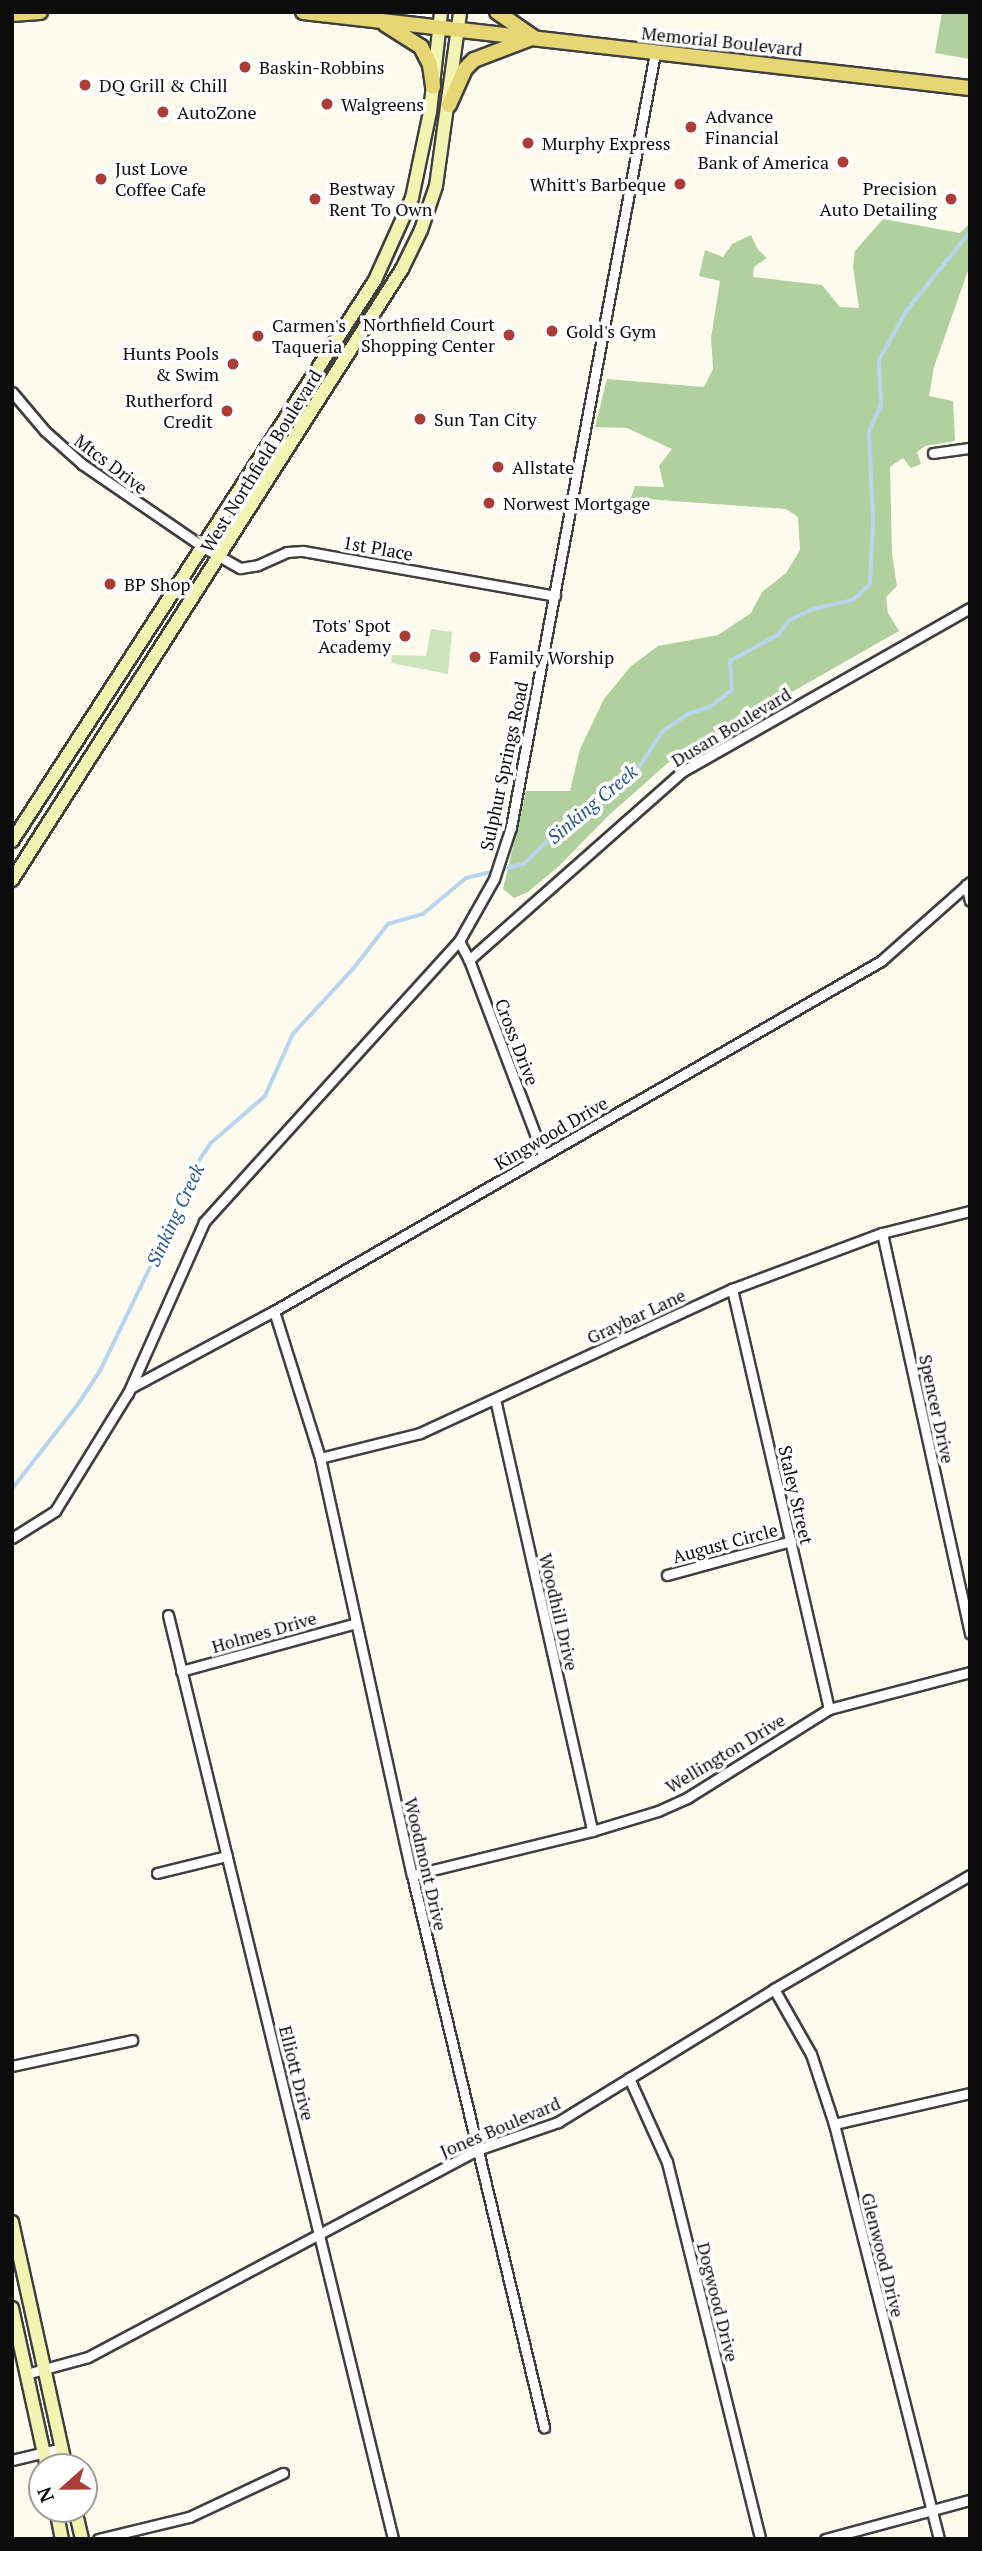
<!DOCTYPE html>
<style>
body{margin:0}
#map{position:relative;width:982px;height:2551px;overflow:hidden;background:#fdfbee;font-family:"PT Serif",serif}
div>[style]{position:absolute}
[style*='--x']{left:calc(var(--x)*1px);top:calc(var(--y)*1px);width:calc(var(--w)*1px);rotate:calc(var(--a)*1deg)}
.green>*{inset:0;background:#cce3bc}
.forest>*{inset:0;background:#b0d19e}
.stream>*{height:3.5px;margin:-1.75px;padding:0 1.75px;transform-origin:1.75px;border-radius:1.75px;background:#b9d5ee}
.roads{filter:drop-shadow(2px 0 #3f3f3f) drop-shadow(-2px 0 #3f3f3f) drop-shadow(0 2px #3f3f3f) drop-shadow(0 -2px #3f3f3f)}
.minor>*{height:9px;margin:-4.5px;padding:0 4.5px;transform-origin:4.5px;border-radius:4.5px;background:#fff}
.secondary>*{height:12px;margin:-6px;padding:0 6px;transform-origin:6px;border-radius:6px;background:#f4f4b2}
.primary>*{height:14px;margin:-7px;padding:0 7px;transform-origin:7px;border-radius:7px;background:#e6d674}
.dots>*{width:19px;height:19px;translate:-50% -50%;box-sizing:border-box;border:4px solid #fff;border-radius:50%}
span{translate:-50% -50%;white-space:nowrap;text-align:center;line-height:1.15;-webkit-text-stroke:7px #fff;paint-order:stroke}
.street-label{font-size:18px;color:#0c0c0c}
.poi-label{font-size:18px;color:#0c0c0c}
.left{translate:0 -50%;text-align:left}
.right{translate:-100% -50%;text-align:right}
.water-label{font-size:19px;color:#26568e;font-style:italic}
.frame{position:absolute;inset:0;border:14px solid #0c0c0c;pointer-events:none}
.north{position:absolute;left:28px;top:2453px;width:70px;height:70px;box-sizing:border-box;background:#fff;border:2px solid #9e9e9e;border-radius:50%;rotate:249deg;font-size:19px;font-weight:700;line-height:28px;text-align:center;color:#0c0c0c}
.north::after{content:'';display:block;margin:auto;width:24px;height:32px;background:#aa3d37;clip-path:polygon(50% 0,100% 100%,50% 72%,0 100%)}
</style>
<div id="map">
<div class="green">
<i style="clip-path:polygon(431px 629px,452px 632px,448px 674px,391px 663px,392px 655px,426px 656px)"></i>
</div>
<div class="forest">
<i style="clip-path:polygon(942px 12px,970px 12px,970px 59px,935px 53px)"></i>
<i style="clip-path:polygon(883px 219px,960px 233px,970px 223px,970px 265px,934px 367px,929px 396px,953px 401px,955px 441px,925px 446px,917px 452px,921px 464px,911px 468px,903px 458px,890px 467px,892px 554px,897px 586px,886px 597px,888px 613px,899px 631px,669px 762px,609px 815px,558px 867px,528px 892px,514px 898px,503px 889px,526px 791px,570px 791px,580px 749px,604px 699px,631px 666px,658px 646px,718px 635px,751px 613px,762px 592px,786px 573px,800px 550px,798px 517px,786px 509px,631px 498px,635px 486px,664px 487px,659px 466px,672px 449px,627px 428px,595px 427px,607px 379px,704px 387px,713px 369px,711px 338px,720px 281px,699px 276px,705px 250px,723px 257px,732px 244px,751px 235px,758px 250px,767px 258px,754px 267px,753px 277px,822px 285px,840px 307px,859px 308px,853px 267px,855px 251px)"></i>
</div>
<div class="stream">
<i style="--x:12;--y:1489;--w:109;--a:-52.1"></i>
<i style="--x:79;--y:1403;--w:38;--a:-57"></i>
<i style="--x:100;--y:1371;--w:177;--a:-64.2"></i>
<i style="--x:177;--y:1212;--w:40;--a:-71.1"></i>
<i style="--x:190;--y:1174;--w:37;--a:-56"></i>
<i style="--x:211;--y:1143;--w:72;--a:-41"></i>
<i style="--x:265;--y:1096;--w:68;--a:-65.7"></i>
<i style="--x:293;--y:1034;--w:88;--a:-47.3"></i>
<i style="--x:353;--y:969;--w:57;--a:-52.1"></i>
<i style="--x:388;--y:924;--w:36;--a:-16"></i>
<i style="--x:423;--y:914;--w:56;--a:-39.9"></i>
<i style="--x:466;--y:878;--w:60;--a:-13.6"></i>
<i style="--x:524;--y:864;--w:76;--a:-43.9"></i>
<i style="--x:579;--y:811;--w:72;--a:-35.4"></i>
<i style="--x:638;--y:769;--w:45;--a:-56.7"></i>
<i style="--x:663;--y:731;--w:30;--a:-34"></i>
<i style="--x:688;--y:714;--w:23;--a:-18"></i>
<i style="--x:710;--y:707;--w:28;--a:-38"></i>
<i style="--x:732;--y:690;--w:29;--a:-94"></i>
<i style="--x:730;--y:661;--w:55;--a:-28.4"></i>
<i style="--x:778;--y:635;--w:17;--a:-54"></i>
<i style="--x:788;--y:621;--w:28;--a:-26"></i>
<i style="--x:813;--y:609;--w:41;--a:-12.7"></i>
<i style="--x:853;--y:600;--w:23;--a:-43"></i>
<i style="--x:870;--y:584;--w:63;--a:-87.3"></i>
<i style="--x:873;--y:521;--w:89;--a:-92.6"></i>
<i style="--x:869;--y:432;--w:30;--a:-66"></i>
<i style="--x:881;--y:405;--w:45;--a:-92.5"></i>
<i style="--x:879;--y:360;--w:57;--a:-60.8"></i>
<i style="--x:907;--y:310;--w:100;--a:-51.1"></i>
</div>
<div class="roads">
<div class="minor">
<i style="--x:12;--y:392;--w:51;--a:49.8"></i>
<i style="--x:45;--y:431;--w:50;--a:41.7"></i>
<i style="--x:82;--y:464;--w:147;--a:34.4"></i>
<i style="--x:203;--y:547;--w:43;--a:29.6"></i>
<i style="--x:240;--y:568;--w:18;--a:-9"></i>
<i style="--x:258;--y:565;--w:32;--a:-24"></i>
<i style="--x:287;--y:552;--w:16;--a:-4"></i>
<i style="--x:303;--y:551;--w:256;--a:10.1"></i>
<i style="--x:933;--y:453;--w:37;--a:-8"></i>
<i style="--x:966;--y:885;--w:16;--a:76"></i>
<i style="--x:459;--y:941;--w:21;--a:62"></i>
<i style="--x:469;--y:960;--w:209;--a:69.2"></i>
<i style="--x:469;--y:960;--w:286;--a:-41.5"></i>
<i style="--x:683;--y:771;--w:330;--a:-29.6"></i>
<i style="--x:882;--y:1233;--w:410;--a:77.6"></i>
<i style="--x:732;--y:1289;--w:431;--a:77"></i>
<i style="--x:274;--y:1311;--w:154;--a:72.6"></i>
<i style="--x:320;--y:1458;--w:427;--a:77.6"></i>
<i style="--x:412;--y:1875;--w:568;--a:76.55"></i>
<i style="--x:132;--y:1387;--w:161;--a:-28.2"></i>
<i style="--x:274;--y:1311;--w:701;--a:-29.97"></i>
<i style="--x:881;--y:961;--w:119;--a:-41.6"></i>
<i style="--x:495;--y:1399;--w:443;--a:77.3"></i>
<i style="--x:320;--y:1458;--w:103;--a:-14"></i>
<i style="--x:420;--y:1433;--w:344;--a:-24.8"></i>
<i style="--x:732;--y:1289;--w:160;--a:-20.5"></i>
<i style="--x:882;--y:1233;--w:91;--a:-14"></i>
<i style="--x:12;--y:1538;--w:51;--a:-32.1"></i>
<i style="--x:55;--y:1511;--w:139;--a:-58.3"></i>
<i style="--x:128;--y:1393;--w:187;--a:-66"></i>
<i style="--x:204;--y:1222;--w:379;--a:-47.8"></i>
<i style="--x:459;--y:941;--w:71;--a:-60.6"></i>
<i style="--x:494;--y:879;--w:55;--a:-71.9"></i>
<i style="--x:511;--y:827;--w:787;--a:-79.46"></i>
<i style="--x:667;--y:1575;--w:129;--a:-15.3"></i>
<i style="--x:168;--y:1615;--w:951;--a:76.31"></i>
<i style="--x:181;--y:1671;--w:181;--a:-15.3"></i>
<i style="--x:157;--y:1873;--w:72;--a:-13.7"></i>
<i style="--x:412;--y:1875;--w:185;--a:-13.7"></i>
<i style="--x:592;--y:1831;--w:69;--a:-16.9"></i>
<i style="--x:658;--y:1811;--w:32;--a:-24"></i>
<i style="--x:687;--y:1798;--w:168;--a:-32.1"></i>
<i style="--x:829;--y:1709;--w:146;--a:-14.7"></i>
<i style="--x:774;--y:1989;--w:75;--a:60.4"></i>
<i style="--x:811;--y:2054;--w:74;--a:71.8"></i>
<i style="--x:834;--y:2124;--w:428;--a:75.8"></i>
<i style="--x:12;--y:2066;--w:123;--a:-12.2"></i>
<i style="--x:629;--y:2078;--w:92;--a:65.7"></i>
<i style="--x:667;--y:2162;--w:388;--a:76.1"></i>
<i style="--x:834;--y:2124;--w:139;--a:-12.8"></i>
<i style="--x:26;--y:2374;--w:64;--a:-15.3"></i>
<i style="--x:88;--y:2357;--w:441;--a:-28"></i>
<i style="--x:477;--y:2150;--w:86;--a:-19.1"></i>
<i style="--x:558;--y:2122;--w:254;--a:-31.6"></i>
<i style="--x:774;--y:1989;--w:227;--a:-30.2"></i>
<i style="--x:12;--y:2460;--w:51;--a:-13.5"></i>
<i style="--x:98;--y:2539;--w:94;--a:-13.6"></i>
<i style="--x:189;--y:2517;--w:104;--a:-25.1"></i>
<i style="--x:825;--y:2539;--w:150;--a:-15.1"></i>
</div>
<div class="secondary">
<i style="--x:12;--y:841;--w:668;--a:-57.09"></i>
<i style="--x:375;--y:280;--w:90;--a:-65.7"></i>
<i style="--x:412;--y:198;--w:88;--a:-78.2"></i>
<i style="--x:430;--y:112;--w:101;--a:-83.7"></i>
<i style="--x:12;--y:880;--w:725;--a:-57.45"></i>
<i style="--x:402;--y:269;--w:43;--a:-64"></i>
<i style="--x:421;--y:230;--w:46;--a:-71.2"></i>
<i style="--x:436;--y:186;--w:176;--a:-82.1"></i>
<i style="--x:12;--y:2222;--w:251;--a:77.6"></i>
<i style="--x:12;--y:2308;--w:163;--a:77.6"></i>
<i style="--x:56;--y:2509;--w:31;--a:79"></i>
<i style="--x:75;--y:2509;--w:31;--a:77"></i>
</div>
<div class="primary">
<i style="--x:303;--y:12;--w:671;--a:6.5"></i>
<i style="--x:497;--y:12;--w:44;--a:34.8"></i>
<i style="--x:12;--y:14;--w:28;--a:-4"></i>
<i style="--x:385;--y:24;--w:43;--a:32.6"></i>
<i style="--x:421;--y:47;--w:20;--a:63"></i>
<i style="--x:430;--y:65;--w:22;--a:82"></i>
<i style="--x:449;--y:105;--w:39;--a:-66"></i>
<i style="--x:465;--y:69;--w:13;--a:-45"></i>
<i style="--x:474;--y:60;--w:59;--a:-20.9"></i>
</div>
</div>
<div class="dots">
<i style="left:245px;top:67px;background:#aa3d37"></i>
<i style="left:85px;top:85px;background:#aa3d37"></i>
<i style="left:327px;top:104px;background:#aa3d37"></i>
<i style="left:163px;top:112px;background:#aa3d37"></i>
<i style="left:691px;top:127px;background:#aa3d37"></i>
<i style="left:528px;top:143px;background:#aa3d37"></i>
<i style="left:843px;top:162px;background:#aa3d37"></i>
<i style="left:101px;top:179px;background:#aa3d37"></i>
<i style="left:680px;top:184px;background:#aa3d37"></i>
<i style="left:315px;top:199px;background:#aa3d37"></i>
<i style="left:951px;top:199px;background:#aa3d37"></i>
<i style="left:552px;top:331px;background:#aa3d37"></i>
<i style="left:509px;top:335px;background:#aa3d37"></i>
<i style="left:258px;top:336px;background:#aa3d37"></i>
<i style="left:233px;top:364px;background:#aa3d37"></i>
<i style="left:227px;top:411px;background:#aa3d37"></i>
<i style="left:420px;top:419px;background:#aa3d37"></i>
<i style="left:498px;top:467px;background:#aa3d37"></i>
<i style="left:489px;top:503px;background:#aa3d37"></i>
<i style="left:110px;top:584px;background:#aa3d37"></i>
<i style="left:405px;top:636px;background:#aa3d37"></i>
<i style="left:475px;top:657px;background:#aa3d37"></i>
</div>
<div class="street-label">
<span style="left:722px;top:41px;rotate:6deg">Memorial Boulevard</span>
<span style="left:261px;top:461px;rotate:-58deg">West Northfield Boulevard</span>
<span style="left:111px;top:464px;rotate:37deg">Mtcs Drive</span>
<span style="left:378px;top:548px;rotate:10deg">1st Place</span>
<span style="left:731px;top:727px;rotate:-31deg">Dusan Boulevard</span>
<span style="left:504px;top:766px;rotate:-78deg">Sulphur Springs Road</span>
<span style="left:517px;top:1042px;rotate:69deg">Cross Drive</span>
<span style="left:551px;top:1133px;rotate:-30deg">Kingwood Drive</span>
<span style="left:636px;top:1316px;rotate:-25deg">Graybar Lane</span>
<span style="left:937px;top:1409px;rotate:78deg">Spencer Drive</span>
<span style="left:796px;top:1495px;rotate:77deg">Staley Street</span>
<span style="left:725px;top:1543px;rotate:-15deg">August Circle</span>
<span style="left:559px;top:1612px;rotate:77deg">Woodhill Drive</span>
<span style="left:264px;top:1632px;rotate:-16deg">Holmes Drive</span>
<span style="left:725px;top:1753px;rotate:-31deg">Wellington Drive</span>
<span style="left:426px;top:1864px;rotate:77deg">Woodmont Drive</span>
<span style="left:297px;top:2073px;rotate:76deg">Elliott Drive</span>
<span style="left:500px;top:2127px;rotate:-23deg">Jones Boulevard</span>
<span style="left:883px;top:2255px;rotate:76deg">Glenwood Drive</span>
<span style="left:718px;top:2302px;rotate:76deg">Dogwood Drive</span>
</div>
<div class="poi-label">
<span class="left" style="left:259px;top:67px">Baskin-Robbins</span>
<span class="left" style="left:99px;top:85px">DQ Grill &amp; Chill</span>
<span class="left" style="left:341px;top:104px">Walgreens</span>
<span class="left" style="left:177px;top:112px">AutoZone</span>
<span class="left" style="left:705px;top:127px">Advance<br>Financial</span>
<span class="left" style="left:542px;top:143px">Murphy Express</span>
<span class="right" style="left:829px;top:162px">Bank of America</span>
<span class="left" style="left:115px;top:179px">Just Love<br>Coffee Cafe</span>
<span class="right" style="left:666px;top:184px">Whitt's Barbeque</span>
<span class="left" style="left:329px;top:199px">Bestway<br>Rent To Own</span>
<span class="right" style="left:937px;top:199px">Precision<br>Auto Detailing</span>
<span class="right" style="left:495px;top:335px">Northfield Court<br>Shopping Center</span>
<span class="left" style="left:272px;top:336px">Carmen's<br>Taqueria</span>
<span class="left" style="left:566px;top:331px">Gold's Gym</span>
<span class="right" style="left:219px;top:364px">Hunts Pools<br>&amp; Swim</span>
<span class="right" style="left:213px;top:411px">Rutherford<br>Credit</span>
<span class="left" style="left:434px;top:419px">Sun Tan City</span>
<span class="left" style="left:512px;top:467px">Allstate</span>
<span class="left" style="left:503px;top:503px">Norwest Mortgage</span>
<span class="left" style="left:124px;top:584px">BP Shop</span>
<span class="right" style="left:391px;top:636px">Tots' Spot<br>Academy</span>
<span class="left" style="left:489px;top:657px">Family Worship</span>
</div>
<div class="water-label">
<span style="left:592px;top:804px;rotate:-40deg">Sinking Creek</span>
<span style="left:175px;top:1215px;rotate:-65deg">Sinking Creek</span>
</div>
<div class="frame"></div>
<div class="north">N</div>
</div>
